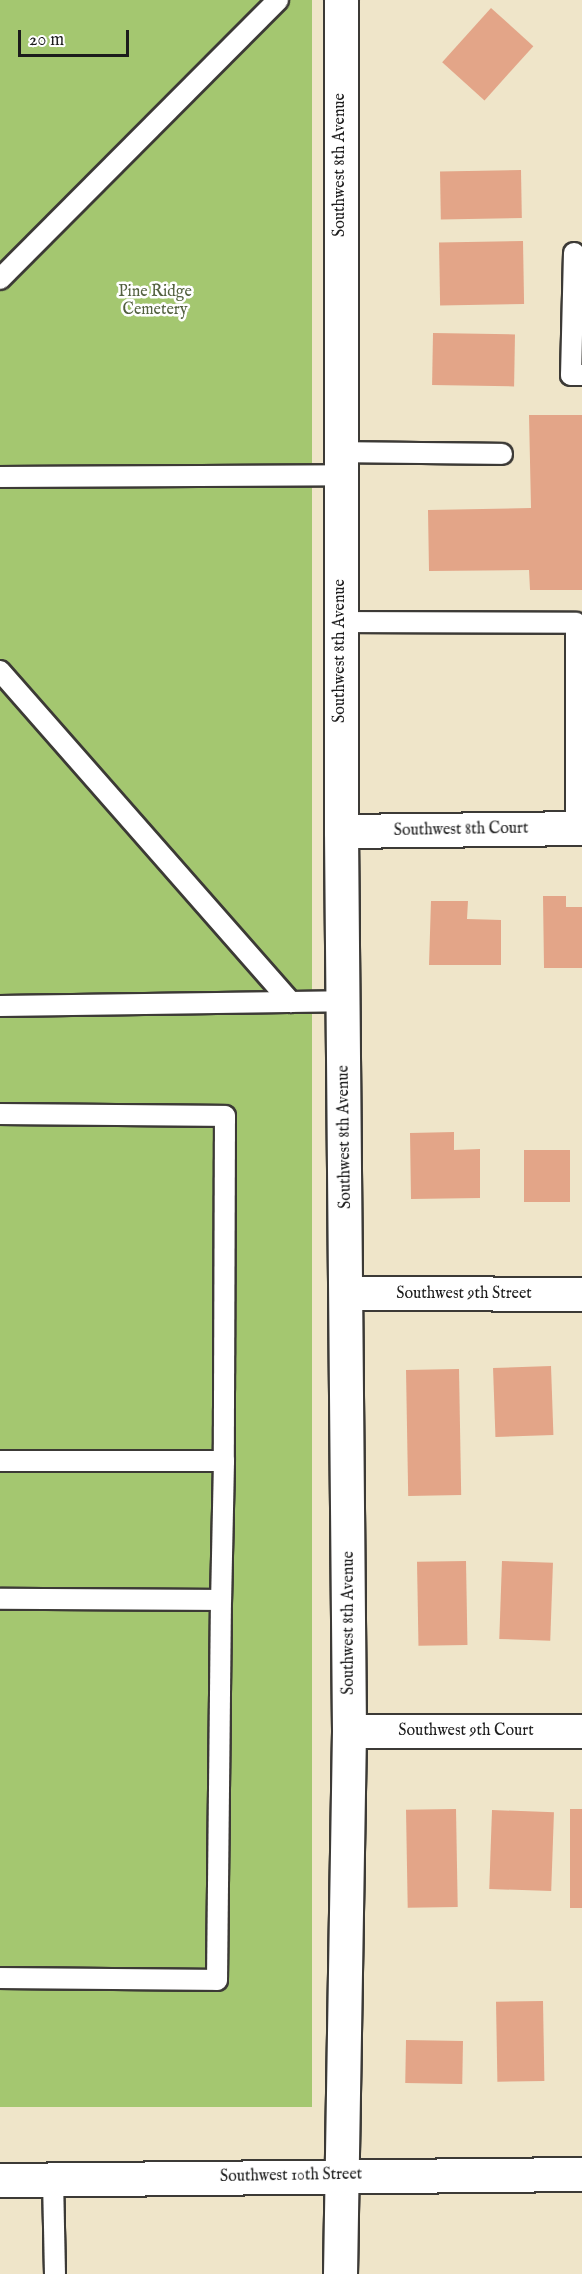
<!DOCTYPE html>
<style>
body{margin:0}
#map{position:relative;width:582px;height:2274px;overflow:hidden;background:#efe5c9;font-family:"IM FELL English",serif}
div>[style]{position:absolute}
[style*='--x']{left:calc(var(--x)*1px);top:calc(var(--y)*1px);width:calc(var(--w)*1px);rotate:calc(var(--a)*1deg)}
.green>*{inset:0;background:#a4c770;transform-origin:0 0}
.building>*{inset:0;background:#e3a588;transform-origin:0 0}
.roads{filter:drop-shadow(2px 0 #3c3a36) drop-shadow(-2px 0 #3c3a36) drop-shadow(0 2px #3c3a36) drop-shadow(0 -2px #3c3a36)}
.lane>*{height:20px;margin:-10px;padding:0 10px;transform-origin:10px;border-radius:10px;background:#fff}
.street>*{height:33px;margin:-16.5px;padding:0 16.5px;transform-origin:16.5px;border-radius:16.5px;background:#fff}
.secondary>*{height:33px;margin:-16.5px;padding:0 16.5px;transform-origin:16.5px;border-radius:16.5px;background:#fff}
span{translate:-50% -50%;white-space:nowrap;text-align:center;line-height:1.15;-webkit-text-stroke:5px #fff;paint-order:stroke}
.street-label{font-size:16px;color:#1c1c1c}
.park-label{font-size:16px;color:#52603e}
.scale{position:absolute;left:18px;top:30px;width:111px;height:27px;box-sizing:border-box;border:3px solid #1c1c1c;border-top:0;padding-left:8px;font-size:18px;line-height:21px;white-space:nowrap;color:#1c1c1c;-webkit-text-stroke:4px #fff;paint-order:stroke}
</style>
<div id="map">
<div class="green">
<i style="left:0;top:0;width:312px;height:2107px"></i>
</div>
<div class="building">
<i style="left:491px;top:8px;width:57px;height:73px;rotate:42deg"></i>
<i style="left:521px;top:170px;width:48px;height:81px;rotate:89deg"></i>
<i style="left:523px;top:241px;width:63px;height:84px;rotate:89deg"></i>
<i style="left:433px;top:333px;width:82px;height:52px;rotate:1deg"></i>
<i style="clip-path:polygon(529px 415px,582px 415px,582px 590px,530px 590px,529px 570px,429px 571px,428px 510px,531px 508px)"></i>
<i style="clip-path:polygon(543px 896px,566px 896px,566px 907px,582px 907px,582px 968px,544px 968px)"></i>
<i style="clip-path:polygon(431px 901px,468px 901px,467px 919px,501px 920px,501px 965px,429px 965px)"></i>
<i style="clip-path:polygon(454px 1132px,454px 1150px,480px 1149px,480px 1198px,411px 1199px,410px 1133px)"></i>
<i style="left:524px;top:1150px;width:46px;height:52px"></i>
<i style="left:551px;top:1366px;width:69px;height:58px;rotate:88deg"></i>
<i style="left:459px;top:1369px;width:126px;height:53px;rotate:89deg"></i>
<i style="left:466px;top:1561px;width:84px;height:49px;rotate:89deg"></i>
<i style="left:502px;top:1561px;width:51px;height:78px;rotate:2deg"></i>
<i style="left:456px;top:1809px;width:98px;height:50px;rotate:89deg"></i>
<i style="left:570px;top:1809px;width:12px;height:99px"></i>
<i style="left:492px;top:1810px;width:62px;height:79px;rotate:2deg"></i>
<i style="left:543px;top:2001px;width:80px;height:47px;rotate:89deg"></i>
<i style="left:406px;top:2040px;width:57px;height:43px;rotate:1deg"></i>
</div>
<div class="roads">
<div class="lane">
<i style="--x:574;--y:253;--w:122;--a:91.4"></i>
<i style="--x:571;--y:375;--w:11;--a:0"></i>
<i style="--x:0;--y:279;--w:394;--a:-45.1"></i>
<i style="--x:340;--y:452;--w:162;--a:0.7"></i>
<i style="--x:0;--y:477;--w:340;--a:-0.3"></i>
<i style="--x:341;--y:622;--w:235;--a:0.2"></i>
<i style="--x:576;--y:623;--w:205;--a:90"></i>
<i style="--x:0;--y:671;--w:441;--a:48.7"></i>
<i style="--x:0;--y:1006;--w:343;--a:-0.8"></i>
<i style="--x:0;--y:1114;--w:225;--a:0.5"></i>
<i style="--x:225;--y:1116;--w:345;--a:90.2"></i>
<i style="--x:0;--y:1461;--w:224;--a:0"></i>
<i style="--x:224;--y:1461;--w:139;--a:91.2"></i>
<i style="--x:221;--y:1600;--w:221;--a:-179.7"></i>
<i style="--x:0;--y:1978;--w:217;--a:0.5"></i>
<i style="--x:217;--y:1980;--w:380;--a:-89.4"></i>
<i style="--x:53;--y:2179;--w:95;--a:88.8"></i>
</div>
<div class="street">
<i style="--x:341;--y:831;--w:241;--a:-0.7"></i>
<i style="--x:347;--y:1293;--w:235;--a:0.2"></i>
<i style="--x:349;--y:1731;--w:233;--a:0"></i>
<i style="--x:340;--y:2274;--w:543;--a:-89.05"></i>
<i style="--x:349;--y:1731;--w:900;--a:-90.51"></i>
<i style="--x:341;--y:831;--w:831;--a:-90"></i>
</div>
<div class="secondary">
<i style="--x:0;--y:2180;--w:582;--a:-0.59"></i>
</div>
</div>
<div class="street-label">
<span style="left:340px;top:165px;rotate:-90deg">Southwest 8th Avenue</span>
<span style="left:340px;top:651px;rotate:-90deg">Southwest 8th Avenue</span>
<span style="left:461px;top:830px;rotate:-1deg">Southwest 8th Court</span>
<span style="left:345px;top:1137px;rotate:-91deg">Southwest 8th Avenue</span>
<span style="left:464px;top:1294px">Southwest 9th Street</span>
<span style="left:349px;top:1623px;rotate:-90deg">Southwest 8th Avenue</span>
<span style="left:466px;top:1731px">Southwest 9th Court</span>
<span style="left:291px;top:2176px;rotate:-1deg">Southwest 10th Street</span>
</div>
<div class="park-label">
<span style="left:155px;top:301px">Pine Ridge<br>Cemetery</span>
</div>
<div class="scale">20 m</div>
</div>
